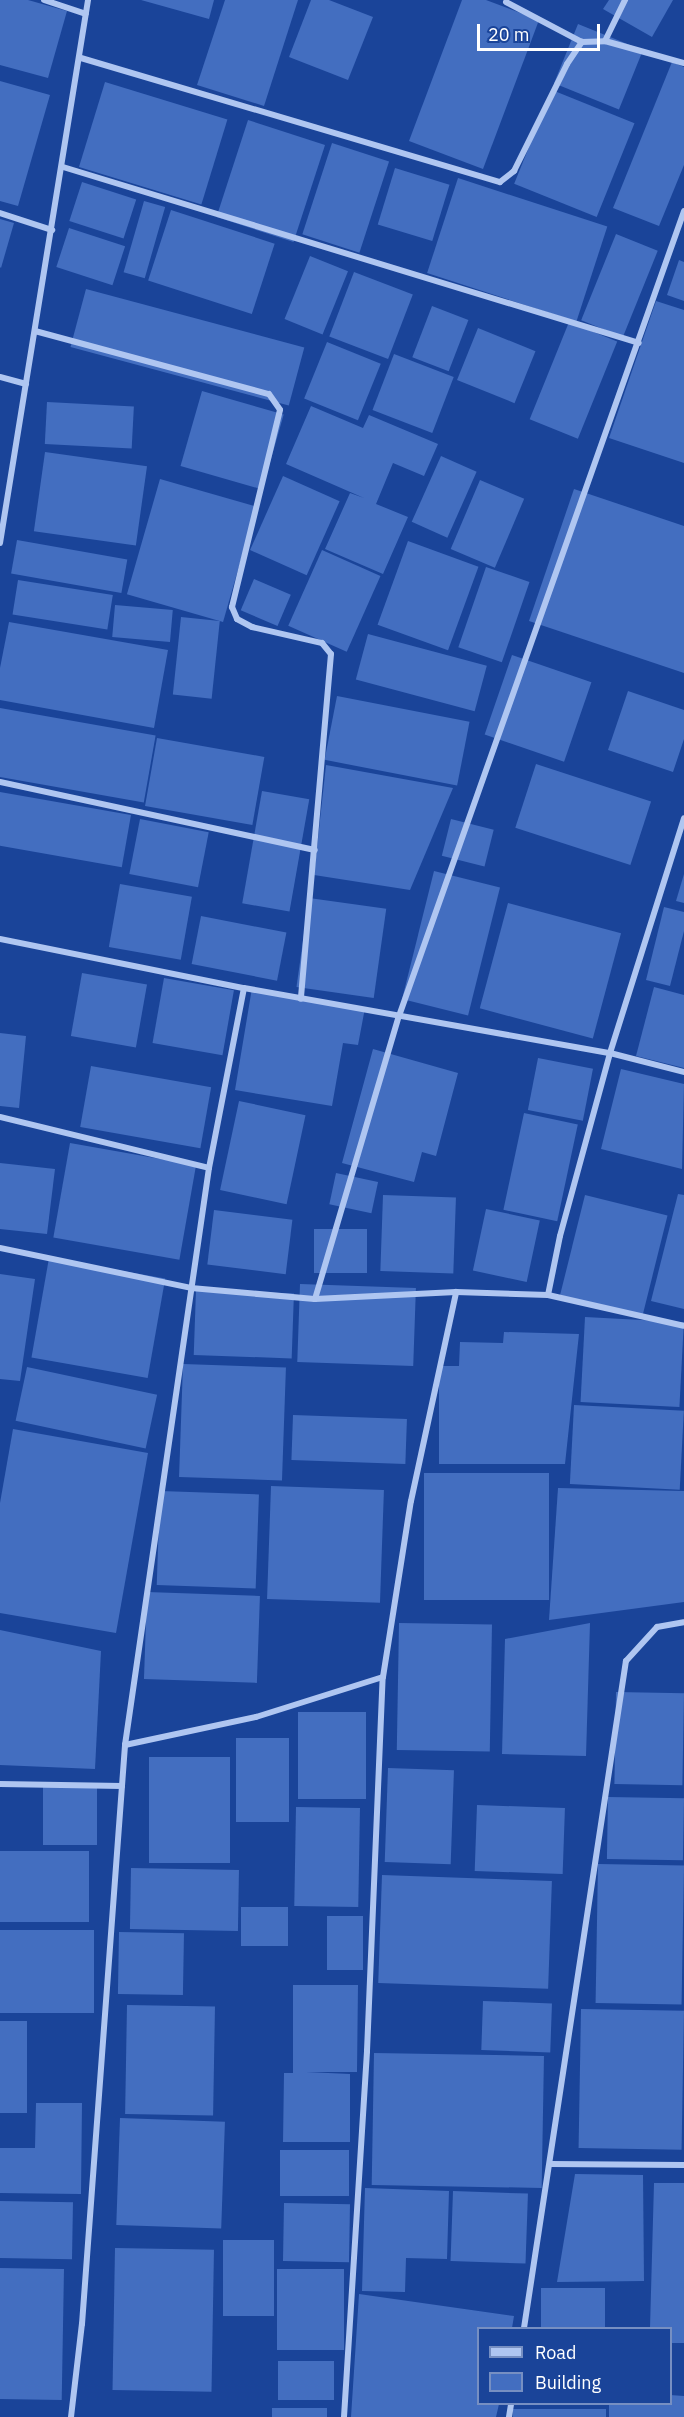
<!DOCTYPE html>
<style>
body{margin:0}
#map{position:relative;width:684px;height:2417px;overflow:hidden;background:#1a4499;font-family:"IBM Plex Sans",sans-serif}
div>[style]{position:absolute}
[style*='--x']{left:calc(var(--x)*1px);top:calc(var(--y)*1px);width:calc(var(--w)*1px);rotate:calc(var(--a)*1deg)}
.building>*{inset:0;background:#436ec0;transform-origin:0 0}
.street>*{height:6px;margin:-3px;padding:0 3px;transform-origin:3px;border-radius:3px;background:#afc6f1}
span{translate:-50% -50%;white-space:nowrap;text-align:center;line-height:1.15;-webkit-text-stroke:6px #1a4499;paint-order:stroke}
.legend{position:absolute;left:477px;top:2327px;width:195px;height:78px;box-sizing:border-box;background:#1a4499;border:2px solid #768fc2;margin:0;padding:8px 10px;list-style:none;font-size:18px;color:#fff}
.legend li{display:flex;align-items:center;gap:12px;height:30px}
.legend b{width:30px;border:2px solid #768fc2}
.scale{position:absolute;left:477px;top:24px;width:123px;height:27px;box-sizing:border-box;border:3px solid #fff;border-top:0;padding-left:8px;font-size:18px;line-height:21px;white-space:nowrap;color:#fff;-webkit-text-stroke:4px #1a4499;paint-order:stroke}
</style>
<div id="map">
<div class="building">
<i style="clip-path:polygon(0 0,28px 0,67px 11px,48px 78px,0 65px)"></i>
<i style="clip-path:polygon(141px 0,214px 0,209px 19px)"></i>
<i style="clip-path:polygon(225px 0,298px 0,264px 106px,197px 85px)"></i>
<i style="clip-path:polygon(311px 0,329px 0,373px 17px,348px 80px,289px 57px)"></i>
<i style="clip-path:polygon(462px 0,486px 0,539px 20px,483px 169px,409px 141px)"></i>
<i style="clip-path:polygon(609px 0,673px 0,652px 37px,603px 9px)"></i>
<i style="left:578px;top:24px;width:70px;height:64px;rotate:22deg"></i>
<i style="clip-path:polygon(672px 62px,684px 67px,684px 165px,659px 226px,613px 208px)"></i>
<i style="clip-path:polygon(0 81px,50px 95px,18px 206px,0 201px)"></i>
<i style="left:105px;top:82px;width:128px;height:89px;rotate:17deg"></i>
<i style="left:552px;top:90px;width:89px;height:101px;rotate:22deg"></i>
<i style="left:248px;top:120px;width:81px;height:102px;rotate:18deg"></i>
<i style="left:332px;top:143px;width:60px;height:96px;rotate:18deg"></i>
<i style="left:395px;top:168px;width:57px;height:59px;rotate:17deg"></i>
<i style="left:458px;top:178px;width:157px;height:100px;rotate:18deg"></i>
<i style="left:82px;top:182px;width:57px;height:41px;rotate:18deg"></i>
<i style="left:144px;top:201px;width:22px;height:74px;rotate:16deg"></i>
<i style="left:171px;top:210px;width:109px;height:74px;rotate:18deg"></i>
<i style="clip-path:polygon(0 219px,14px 223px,1px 268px,0 267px)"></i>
<i style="left:69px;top:228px;width:59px;height:41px;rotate:18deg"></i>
<i style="left:616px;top:234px;width:45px;height:93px;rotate:22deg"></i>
<i style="left:310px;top:256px;width:41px;height:68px;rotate:22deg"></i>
<i style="clip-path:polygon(679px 260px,684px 262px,684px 301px,667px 295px)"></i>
<i style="left:354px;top:272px;width:63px;height:69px;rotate:21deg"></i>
<i style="left:86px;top:289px;width:226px;height:60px;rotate:15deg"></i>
<i style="clip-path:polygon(656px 301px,684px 310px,684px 463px,609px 438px)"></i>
<i style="left:432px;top:306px;width:39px;height:55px;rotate:21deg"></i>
<i style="left:569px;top:322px;width:52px;height:105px;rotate:22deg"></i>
<i style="left:478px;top:328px;width:62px;height:56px;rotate:22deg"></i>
<i style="left:327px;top:342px;width:58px;height:61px;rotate:22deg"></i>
<i style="left:394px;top:354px;width:64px;height:60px;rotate:21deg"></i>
<i style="left:202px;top:391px;width:85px;height:78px;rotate:16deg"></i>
<i style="left:47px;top:402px;width:87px;height:42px;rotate:3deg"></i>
<i style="clip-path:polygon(311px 406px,363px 428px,369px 415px,438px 444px,424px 476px,393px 463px,376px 504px,408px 517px,383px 574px,325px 549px,350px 493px,364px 498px,286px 464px)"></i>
<i style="left:45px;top:452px;width:103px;height:80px;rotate:8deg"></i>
<i style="left:441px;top:456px;width:39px;height:72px;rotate:24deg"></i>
<i style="left:283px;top:476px;width:62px;height:81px;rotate:24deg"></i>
<i style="left:160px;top:479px;width:100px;height:120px;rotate:16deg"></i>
<i style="left:480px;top:480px;width:48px;height:75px;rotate:23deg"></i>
<i style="clip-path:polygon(574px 489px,684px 526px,684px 673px,529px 621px)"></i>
<i style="left:17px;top:540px;width:112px;height:34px;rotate:10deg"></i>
<i style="left:408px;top:541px;width:75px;height:89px;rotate:20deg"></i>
<i style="left:322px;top:550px;width:64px;height:83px;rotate:24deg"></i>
<i style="left:486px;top:567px;width:46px;height:85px;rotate:19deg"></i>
<i style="left:254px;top:579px;width:40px;height:34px;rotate:23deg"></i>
<i style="left:18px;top:580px;width:96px;height:35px;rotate:9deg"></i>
<i style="left:115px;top:605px;width:58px;height:32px;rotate:5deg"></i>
<i style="left:181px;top:617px;width:39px;height:78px;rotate:6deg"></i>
<i style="clip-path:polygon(9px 622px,168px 650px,154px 728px,0 700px,0 668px)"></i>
<i style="left:368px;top:634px;width:123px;height:47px;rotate:15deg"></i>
<i style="left:512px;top:655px;width:84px;height:84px;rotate:19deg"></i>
<i style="clip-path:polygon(628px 691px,684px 710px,684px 739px,673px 772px,608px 750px)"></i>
<i style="left:337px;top:696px;width:135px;height:65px;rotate:11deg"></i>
<i style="left:0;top:708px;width:158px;height:68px;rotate:10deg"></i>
<i style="left:157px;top:738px;width:109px;height:69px;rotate:10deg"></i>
<i style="left:536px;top:764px;width:121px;height:67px;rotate:18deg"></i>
<i style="clip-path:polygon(326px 765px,453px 788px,410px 890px,314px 875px)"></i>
<i style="left:262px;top:791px;width:48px;height:114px;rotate:10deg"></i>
<i style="left:0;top:792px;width:133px;height:53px;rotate:10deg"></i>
<i style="left:140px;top:819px;width:70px;height:56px;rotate:11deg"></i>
<i style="left:451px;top:819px;width:44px;height:38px;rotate:14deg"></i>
<i style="left:434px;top:871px;width:68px;height:132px;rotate:14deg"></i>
<i style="clip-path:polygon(684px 874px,684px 903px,676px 901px)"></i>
<i style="left:120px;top:884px;width:73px;height:64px;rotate:10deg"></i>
<i style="left:309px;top:898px;width:78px;height:90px;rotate:8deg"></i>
<i style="left:508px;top:903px;width:117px;height:109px;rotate:15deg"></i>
<i style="clip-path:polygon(664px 907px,684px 912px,684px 931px,670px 986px,646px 980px)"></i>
<i style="left:201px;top:916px;width:87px;height:49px;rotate:11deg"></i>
<i style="left:82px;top:973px;width:66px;height:64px;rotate:10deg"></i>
<i style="left:164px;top:978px;width:71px;height:66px;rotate:10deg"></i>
<i style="clip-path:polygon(654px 987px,684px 995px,684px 1068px,636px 1056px)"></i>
<i style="clip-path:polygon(252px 988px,365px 1008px,358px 1045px,343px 1043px,332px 1106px,235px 1090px)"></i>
<i style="clip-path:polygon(0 1033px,26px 1036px,19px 1108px,0 1106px)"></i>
<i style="clip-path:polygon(373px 1049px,458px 1073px,436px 1156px,422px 1152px,414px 1182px,342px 1163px)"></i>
<i style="left:538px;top:1058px;width:56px;height:53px;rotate:11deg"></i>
<i style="left:91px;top:1066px;width:122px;height:62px;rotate:10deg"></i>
<i style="clip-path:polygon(621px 1069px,684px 1084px,682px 1169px,601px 1149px)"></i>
<i style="left:239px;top:1101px;width:68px;height:91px;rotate:12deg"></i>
<i style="left:524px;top:1113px;width:55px;height:99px;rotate:12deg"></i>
<i style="left:70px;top:1143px;width:128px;height:96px;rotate:10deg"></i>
<i style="clip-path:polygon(0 1163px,55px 1169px,47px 1234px,0 1229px)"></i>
<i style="left:336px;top:1173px;width:43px;height:32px;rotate:12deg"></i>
<i style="clip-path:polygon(678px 1194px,684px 1195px,684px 1309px,651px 1301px)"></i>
<i style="left:383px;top:1195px;width:73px;height:76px;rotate:2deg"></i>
<i style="left:585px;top:1195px;width:85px;height:104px;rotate:14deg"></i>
<i style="left:486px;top:1209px;width:55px;height:63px;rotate:12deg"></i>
<i style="left:214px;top:1210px;width:79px;height:55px;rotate:7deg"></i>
<i style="left:314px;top:1229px;width:53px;height:44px"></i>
<i style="left:49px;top:1258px;width:118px;height:101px;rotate:10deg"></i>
<i style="clip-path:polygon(0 1274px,35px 1279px,20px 1381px,0 1379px)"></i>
<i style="left:300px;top:1284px;width:116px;height:78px;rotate:2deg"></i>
<i style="left:196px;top:1290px;width:98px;height:65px;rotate:2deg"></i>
<i style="left:585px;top:1317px;width:99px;height:85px;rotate:3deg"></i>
<i style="clip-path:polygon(504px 1332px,579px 1334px,565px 1464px,439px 1464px,439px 1366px,459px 1366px,460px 1342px,503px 1343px)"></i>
<i style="left:183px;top:1364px;width:103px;height:113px;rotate:2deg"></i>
<i style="left:27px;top:1367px;width:133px;height:55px;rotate:12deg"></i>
<i style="left:574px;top:1405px;width:110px;height:79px;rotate:3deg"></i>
<i style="left:293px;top:1415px;width:114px;height:45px;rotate:2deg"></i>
<i style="clip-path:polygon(13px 1429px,148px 1453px,116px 1633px,0 1613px,0 1503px)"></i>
<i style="left:424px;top:1473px;width:125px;height:127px"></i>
<i style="left:271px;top:1486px;width:113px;height:113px;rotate:2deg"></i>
<i style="clip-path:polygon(558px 1488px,684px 1491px,684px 1602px,549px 1620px)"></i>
<i style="left:160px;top:1491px;width:99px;height:94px;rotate:2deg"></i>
<i style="left:147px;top:1592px;width:113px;height:87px;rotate:2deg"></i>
<i style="left:399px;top:1623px;width:93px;height:127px;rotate:1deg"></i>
<i style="clip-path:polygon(590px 1623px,586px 1756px,502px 1754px,505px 1639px)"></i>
<i style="clip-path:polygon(0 1630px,101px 1651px,95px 1769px,0 1765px)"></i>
<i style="left:616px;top:1692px;width:68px;height:92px;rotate:1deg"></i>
<i style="left:298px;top:1712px;width:68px;height:87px"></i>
<i style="left:236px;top:1738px;width:53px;height:84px"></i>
<i style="left:149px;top:1757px;width:81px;height:106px"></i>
<i style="left:388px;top:1768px;width:66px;height:94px;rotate:2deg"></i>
<i style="left:43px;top:1786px;width:54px;height:59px"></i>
<i style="left:608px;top:1797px;width:76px;height:62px;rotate:1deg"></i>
<i style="left:477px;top:1805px;width:88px;height:66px;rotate:2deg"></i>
<i style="left:296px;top:1807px;width:64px;height:99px;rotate:1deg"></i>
<i style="left:0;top:1851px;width:89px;height:71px"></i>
<i style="left:598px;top:1864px;width:86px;height:139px;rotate:1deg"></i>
<i style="left:131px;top:1868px;width:108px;height:61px;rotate:1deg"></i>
<i style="left:382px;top:1875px;width:170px;height:108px;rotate:2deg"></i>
<i style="left:241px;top:1907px;width:47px;height:39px"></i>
<i style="left:327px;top:1916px;width:36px;height:54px"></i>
<i style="left:0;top:1930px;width:94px;height:83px"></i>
<i style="left:119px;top:1932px;width:65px;height:62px;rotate:1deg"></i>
<i style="clip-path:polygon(293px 1985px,358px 1985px,357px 2072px,306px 2072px,350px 2074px,350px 2142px,283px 2142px,284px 2073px,293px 2073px)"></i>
<i style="left:483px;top:2001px;width:69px;height:49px;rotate:2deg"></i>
<i style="left:127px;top:2005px;width:88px;height:109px;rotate:1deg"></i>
<i style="left:581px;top:2009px;width:103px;height:139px;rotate:1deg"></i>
<i style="left:0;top:2021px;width:27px;height:92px"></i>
<i style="left:374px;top:2053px;width:170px;height:132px;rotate:1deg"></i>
<i style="clip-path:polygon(36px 2103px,82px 2103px,81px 2194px,0 2193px,0 2148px,35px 2148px)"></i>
<i style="left:120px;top:2118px;width:105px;height:107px;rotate:2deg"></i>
<i style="left:280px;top:2150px;width:69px;height:46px"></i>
<i style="clip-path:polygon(575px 2174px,643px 2175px,644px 2281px,557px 2282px)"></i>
<i style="clip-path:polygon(654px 2183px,684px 2183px,684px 2343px,670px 2343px,670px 2328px,650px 2328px)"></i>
<i style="clip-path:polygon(365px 2188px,449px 2191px,447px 2259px,406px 2258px,405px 2292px,362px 2291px)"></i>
<i style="left:453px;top:2191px;width:75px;height:70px;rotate:2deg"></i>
<i style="left:0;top:2201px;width:73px;height:57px;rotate:1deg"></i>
<i style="left:284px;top:2203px;width:66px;height:58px;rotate:1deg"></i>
<i style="left:223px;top:2240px;width:51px;height:76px"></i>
<i style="left:115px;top:2248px;width:99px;height:142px;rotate:1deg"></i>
<i style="left:0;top:2268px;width:64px;height:131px;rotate:1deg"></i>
<i style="left:277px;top:2269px;width:67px;height:81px"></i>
<i style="left:541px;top:2288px;width:64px;height:40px"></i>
<i style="clip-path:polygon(359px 2294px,514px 2316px,512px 2328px,478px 2328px,478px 2404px,499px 2404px,496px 2417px,351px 2417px)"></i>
<i style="left:278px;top:2361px;width:56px;height:39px"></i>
<i style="clip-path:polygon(670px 2395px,684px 2396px,684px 2417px,609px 2417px,609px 2404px,670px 2404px)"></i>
<i style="left:272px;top:2408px;width:55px;height:9px"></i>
<i style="left:513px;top:2409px;width:93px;height:8px"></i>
</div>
<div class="street">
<i style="--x:44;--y:0;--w:44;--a:18.4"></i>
<i style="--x:506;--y:2;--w:86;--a:27.8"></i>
<i style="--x:605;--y:41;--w:46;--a:-64"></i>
<i style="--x:81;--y:58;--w:437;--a:16.5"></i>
<i style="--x:500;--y:182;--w:18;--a:-38"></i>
<i style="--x:514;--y:171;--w:119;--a:-63.6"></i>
<i style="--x:567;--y:64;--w:27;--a:-56"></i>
<i style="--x:582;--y:42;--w:23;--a:-2"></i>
<i style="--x:605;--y:41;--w:82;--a:15.6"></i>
<i style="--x:63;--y:167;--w:602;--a:16.99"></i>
<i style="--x:0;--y:213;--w:55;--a:18.1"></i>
<i style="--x:35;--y:331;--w:242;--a:15.1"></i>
<i style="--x:269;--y:394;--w:19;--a:55"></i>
<i style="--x:280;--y:410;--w:203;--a:103.7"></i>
<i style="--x:232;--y:607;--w:13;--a:67"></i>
<i style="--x:237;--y:619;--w:17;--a:28"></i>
<i style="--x:252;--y:627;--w:72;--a:12.9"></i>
<i style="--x:322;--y:643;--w:14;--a:51"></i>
<i style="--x:331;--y:654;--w:346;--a:95"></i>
<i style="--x:0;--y:377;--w:27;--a:15"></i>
<i style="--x:0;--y:543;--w:550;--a:-80.79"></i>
<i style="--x:0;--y:782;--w:322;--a:12.2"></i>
<i style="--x:0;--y:939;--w:249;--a:11.4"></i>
<i style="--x:244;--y:988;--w:372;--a:10.1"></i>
<i style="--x:610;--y:1053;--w:76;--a:14.4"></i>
<i style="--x:0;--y:1117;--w:215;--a:13.7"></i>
<i style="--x:0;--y:1248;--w:195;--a:11.8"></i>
<i style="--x:191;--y:1288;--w:124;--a:5.1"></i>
<i style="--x:315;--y:1299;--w:141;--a:-2.8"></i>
<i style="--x:548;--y:1295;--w:139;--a:12.8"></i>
<i style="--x:315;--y:1299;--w:295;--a:-73.5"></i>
<i style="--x:399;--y:1016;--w:854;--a:-70.5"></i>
<i style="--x:125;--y:1745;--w:134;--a:-12.1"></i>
<i style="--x:256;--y:1717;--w:133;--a:-17.5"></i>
<i style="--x:0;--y:1784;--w:122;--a:0.9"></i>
<i style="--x:550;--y:2164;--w:134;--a:0.4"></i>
<i style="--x:524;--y:2328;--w:675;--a:-81.31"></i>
<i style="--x:626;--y:1661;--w:46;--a:-47.6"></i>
<i style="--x:657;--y:1627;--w:27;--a:-10"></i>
<i style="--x:71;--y:2417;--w:94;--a:-83.3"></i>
<i style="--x:82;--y:2324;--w:581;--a:-85.75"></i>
<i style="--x:125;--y:1745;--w:583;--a:-81.72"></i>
<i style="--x:209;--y:1168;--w:183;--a:-79"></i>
<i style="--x:344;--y:2417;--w:367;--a:-86.4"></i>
<i style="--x:367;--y:2051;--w:374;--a:-87.6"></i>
<i style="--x:383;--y:1677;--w:178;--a:-81"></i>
<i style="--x:411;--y:1501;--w:214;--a:-77.8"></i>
<i style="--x:456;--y:1292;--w:92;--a:1.9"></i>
<i style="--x:548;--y:1295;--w:60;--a:-78.5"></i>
<i style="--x:560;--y:1236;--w:190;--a:-74.7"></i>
<i style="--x:610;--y:1053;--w:246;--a:-72.5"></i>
<i style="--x:509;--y:2417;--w:13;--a:-81"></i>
</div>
<ul class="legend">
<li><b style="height:8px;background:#afc6f1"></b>Road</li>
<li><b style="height:16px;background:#436ec0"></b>Building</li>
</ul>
<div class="scale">20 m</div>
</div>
